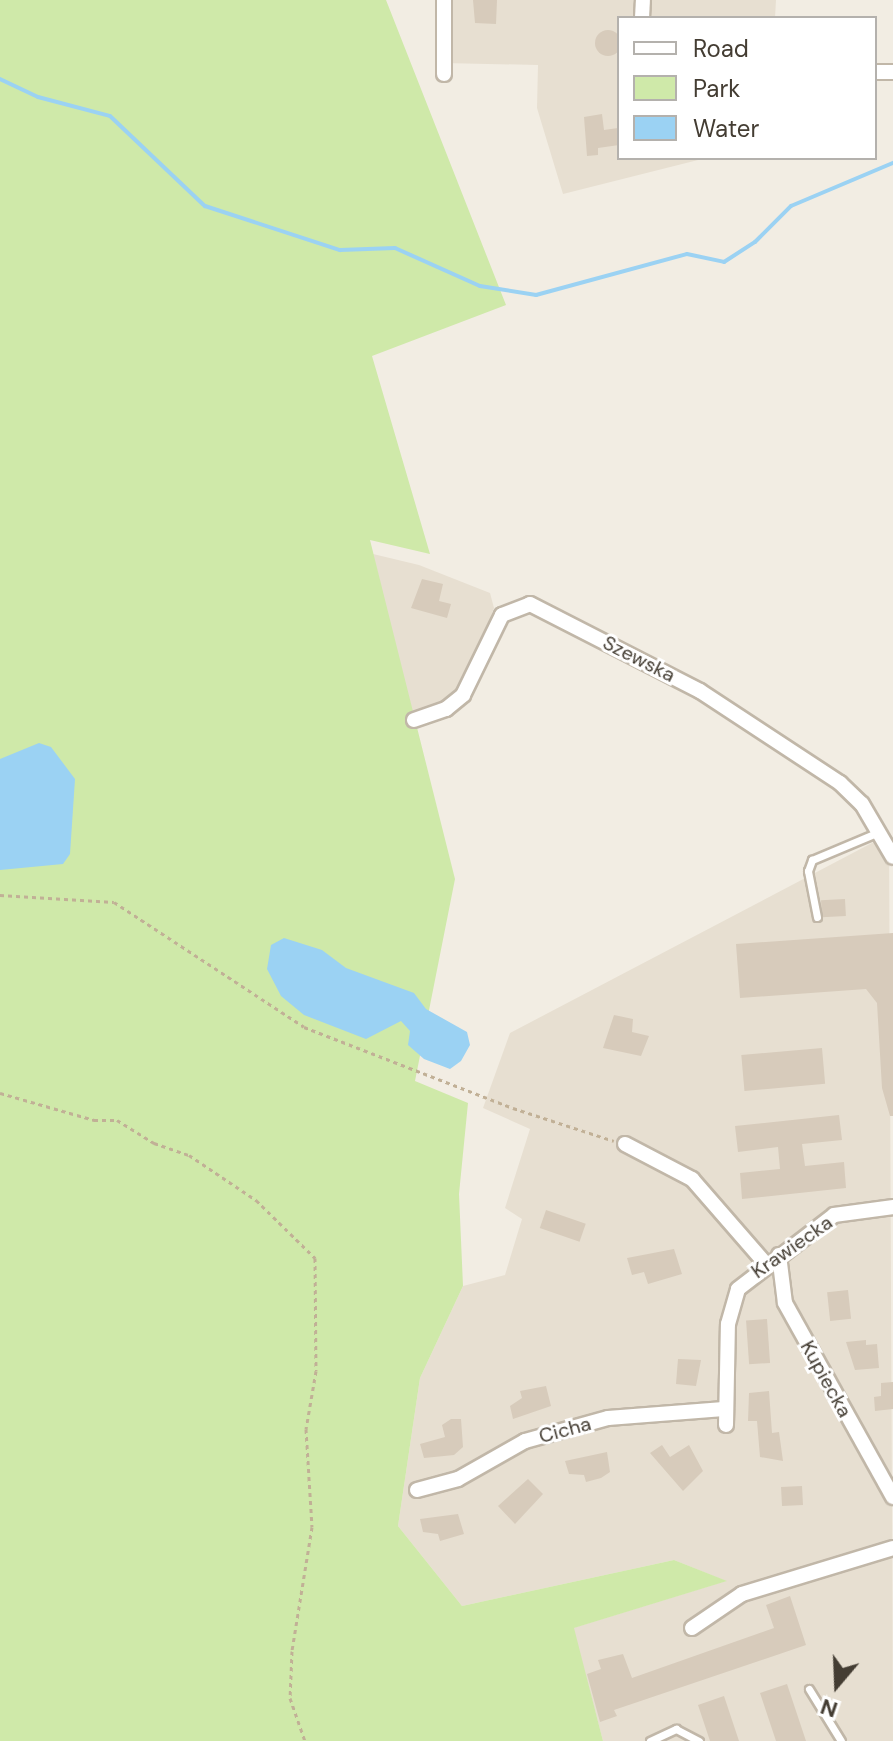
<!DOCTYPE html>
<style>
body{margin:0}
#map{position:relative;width:893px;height:1741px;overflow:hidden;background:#f2ede3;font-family:"DM Sans",sans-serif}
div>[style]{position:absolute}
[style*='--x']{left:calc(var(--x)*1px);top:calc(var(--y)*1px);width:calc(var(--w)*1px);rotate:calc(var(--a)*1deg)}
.residential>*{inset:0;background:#e7dfd1}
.green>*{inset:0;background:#cfe9a9}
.water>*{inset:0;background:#9bd2f3}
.stream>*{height:4px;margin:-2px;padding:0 2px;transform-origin:2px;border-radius:2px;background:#9bd2f3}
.building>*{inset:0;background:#d7cbbb;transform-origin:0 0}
.round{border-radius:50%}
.path>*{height:3px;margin-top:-1.5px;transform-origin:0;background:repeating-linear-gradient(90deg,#c1b096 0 4px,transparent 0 8px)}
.roads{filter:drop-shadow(2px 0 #c1b7a8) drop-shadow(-2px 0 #c1b7a8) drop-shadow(0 2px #c1b7a8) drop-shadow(0 -2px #c1b7a8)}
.service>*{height:7px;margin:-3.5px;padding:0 3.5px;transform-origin:3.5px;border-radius:3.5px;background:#fff}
.minor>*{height:14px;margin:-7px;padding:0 7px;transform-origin:7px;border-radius:7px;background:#fff}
span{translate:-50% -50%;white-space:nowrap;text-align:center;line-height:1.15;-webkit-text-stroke:6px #fff;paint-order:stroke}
.street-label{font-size:20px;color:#443d33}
.legend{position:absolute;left:617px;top:16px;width:260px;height:144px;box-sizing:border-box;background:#fff;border:2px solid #b4b1ad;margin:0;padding:10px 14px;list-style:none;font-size:24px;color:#443d33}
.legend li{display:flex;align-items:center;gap:16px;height:40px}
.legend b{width:40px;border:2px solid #b4b1ad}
.north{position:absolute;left:797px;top:1645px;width:80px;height:80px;-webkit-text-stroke:6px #fff;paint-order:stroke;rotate:199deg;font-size:22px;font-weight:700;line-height:32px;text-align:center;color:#443d33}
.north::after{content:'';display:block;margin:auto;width:28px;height:36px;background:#443d33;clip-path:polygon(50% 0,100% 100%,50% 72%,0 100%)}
</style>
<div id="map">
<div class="residential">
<i style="clip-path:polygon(443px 0,776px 0,775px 18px,619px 18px,619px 158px,706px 158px,563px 194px,537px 108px,538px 65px,443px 63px)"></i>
<i style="clip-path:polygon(373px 554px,419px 565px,490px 593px,494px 608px,469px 675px,444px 701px,411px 714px)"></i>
<i style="clip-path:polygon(889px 834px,893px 1741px,603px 1741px,573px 1628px,726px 1581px,674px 1560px,462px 1606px,398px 1526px,420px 1378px,463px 1286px,505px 1275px,522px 1219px,505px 1208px,530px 1129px,483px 1108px,510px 1033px)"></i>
</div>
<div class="green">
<i style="clip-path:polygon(0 0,386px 0,506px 305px,372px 356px,430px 554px,370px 540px,455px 879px,415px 1081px,468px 1103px,459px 1194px,463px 1286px,420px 1378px,398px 1526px,462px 1606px,674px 1560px,727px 1581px,574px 1628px,603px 1741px,0 1741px)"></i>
</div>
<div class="water">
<i style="clip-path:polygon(39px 743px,51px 747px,75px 779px,70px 854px,63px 864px,0 870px,0 759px)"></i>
<i style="clip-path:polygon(284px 938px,322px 950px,346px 968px,414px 993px,426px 1009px,467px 1032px,470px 1045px,461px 1061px,450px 1069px,424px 1059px,408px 1045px,410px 1031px,401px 1021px,366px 1039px,304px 1015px,281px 996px,267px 969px,271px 945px)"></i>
</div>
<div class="stream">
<i style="--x:0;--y:79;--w:42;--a:25.3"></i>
<i style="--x:38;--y:97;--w:74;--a:14.8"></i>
<i style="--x:110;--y:116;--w:131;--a:43.5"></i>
<i style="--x:205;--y:206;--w:142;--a:18.1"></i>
<i style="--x:340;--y:250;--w:55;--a:-2.1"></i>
<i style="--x:395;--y:248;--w:93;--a:24.1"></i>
<i style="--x:480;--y:286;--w:57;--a:9.1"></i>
<i style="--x:536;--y:295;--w:156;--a:-15.2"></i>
<i style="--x:687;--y:254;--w:38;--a:12"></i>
<i style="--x:724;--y:262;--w:37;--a:-33"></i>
<i style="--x:755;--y:242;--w:51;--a:-45"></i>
<i style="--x:791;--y:206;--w:111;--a:-22.9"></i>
</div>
<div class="building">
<i style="clip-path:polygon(473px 0,497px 0,496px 24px,475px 23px)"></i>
<i class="round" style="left:595px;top:30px;width:26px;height:26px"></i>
<i style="clip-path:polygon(602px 114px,604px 130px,618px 128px,619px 145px,598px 148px,598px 155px,587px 156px,584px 117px)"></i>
<i style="clip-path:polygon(422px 579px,443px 584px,439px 601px,451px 604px,447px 618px,411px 608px)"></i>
<i style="left:845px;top:899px;width:17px;height:24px;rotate:87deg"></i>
<i style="clip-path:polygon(893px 933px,893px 1116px,890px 1116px,882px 1088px,877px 1003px,866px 989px,740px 998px,736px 944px)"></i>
<i style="clip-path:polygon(614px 1015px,633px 1019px,632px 1032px,649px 1036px,641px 1056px,603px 1048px)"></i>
<i style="left:822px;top:1048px;width:36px;height:81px;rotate:85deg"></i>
<i style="clip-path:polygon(839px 1115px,842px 1140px,802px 1144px,805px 1166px,844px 1162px,846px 1188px,742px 1199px,740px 1173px,780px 1169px,778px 1147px,738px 1152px,735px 1126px)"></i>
<i style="left:546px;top:1210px;width:42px;height:19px;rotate:19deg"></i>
<i style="clip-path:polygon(674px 1249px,682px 1274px,648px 1284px,644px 1272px,632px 1275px,627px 1258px)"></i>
<i style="left:848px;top:1290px;width:29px;height:21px;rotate:84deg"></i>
<i style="left:767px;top:1319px;width:44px;height:21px;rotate:86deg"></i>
<i style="clip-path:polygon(866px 1340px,866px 1345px,877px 1344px,879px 1368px,855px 1370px,846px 1342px)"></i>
<i style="clip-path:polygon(678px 1359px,701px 1360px,696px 1386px,676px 1384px)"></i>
<i style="clip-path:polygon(893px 1382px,893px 1409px,875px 1411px,874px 1397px,881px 1396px,881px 1383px)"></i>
<i style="clip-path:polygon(546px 1386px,551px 1406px,513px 1419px,510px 1406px,522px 1398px,520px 1391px)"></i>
<i style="clip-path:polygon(769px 1391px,772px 1433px,779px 1432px,783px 1461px,760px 1457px,757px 1421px,748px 1421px,749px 1393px)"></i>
<i style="clip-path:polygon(451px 1419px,461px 1419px,463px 1447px,454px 1455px,424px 1458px,420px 1444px,445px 1437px,442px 1425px)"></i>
<i style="clip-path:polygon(662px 1445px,670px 1457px,689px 1445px,703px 1471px,683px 1491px,650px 1453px)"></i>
<i style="clip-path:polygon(607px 1452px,610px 1472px,601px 1478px,586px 1482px,584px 1475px,569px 1474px,565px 1461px)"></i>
<i style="clip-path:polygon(528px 1479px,543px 1494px,515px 1524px,498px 1506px)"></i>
<i style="left:802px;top:1486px;width:19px;height:21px;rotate:87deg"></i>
<i style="clip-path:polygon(458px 1514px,464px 1534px,440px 1541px,438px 1534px,423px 1532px,420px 1519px)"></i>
<i style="clip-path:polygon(790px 1596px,806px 1645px,614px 1710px,617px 1716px,600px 1722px,587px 1674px,601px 1669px,598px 1660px,623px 1654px,632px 1678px,774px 1628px,766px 1605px)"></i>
<i style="clip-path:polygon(787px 1684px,806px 1741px,776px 1741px,760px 1693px)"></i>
<i style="clip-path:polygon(724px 1696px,739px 1741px,710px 1741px,698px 1705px)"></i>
</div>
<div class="path">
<i style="--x:0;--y:895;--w:114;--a:3.5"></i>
<i style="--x:114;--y:902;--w:227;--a:33.3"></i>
<i style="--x:304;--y:1027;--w:224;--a:21.2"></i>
<i style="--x:513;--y:1108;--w:106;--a:18.1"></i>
<i style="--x:0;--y:1093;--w:98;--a:16"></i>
<i style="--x:94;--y:1120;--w:23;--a:0"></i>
<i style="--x:117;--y:1120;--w:44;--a:31.9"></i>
<i style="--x:154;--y:1143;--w:37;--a:19"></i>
<i style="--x:189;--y:1155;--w:81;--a:33.9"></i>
<i style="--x:256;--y:1200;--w:83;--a:44.5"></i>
<i style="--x:315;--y:1258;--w:113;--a:89.5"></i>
<i style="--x:316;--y:1371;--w:59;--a:99.8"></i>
<i style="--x:306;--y:1429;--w:98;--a:86.5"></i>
<i style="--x:312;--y:1527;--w:126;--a:99.2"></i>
<i style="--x:292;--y:1651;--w:47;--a:92.4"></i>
<i style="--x:290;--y:1698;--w:46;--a:70.8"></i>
</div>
<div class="roads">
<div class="service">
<i style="--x:817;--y:917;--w:47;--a:-101.1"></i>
<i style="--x:808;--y:871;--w:12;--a:-70"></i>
<i style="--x:812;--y:860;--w:73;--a:-22.7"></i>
<i style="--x:809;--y:1689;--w:61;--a:58.4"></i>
<i style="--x:650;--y:1741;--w:29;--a:-25"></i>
<i style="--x:676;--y:1729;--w:26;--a:28"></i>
</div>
<div class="minor">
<i style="--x:642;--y:18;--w:18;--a:-87"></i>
<i style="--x:875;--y:72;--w:18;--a:0"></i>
<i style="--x:444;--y:74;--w:74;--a:-90"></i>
<i style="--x:414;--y:720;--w:34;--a:-19"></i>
<i style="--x:446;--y:709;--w:22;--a:-39"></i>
<i style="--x:463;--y:695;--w:89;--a:-64"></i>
<i style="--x:502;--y:615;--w:30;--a:-21"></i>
<i style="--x:530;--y:604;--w:191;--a:27.1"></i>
<i style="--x:700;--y:691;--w:168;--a:33.3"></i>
<i style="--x:840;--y:783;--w:30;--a:44"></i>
<i style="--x:862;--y:804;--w:61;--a:59.7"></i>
<i style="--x:625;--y:1144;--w:76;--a:27.6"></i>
<i style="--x:692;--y:1179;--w:113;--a:49"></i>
<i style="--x:779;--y:1255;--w:48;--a:82.9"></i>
<i style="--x:785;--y:1303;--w:222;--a:60.9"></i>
<i style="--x:726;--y:1425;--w:101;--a:-88.9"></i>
<i style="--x:728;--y:1324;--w:36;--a:-74"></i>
<i style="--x:738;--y:1289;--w:121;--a:-37.6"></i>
<i style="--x:834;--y:1215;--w:60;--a:-7.7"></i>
<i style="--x:417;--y:1490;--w:42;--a:-15"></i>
<i style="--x:458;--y:1479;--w:77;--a:-29.6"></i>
<i style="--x:525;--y:1441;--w:86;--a:-15.5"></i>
<i style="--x:608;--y:1418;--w:116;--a:-4.4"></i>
<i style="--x:692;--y:1628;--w:60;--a:-34.2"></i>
<i style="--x:742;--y:1594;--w:158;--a:-16.9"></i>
</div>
</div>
<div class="street-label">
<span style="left:639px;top:659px;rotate:27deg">Szewska</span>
<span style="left:792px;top:1247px;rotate:-35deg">Krawiecka</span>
<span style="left:826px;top:1379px;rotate:61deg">Kupiecka</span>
<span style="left:565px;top:1430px;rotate:-15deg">Cicha</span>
</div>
<ul class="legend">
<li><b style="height:10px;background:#fff"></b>Road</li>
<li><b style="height:22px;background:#cfe9a9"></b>Park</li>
<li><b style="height:22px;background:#9bd2f3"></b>Water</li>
</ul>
<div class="north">N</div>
</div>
